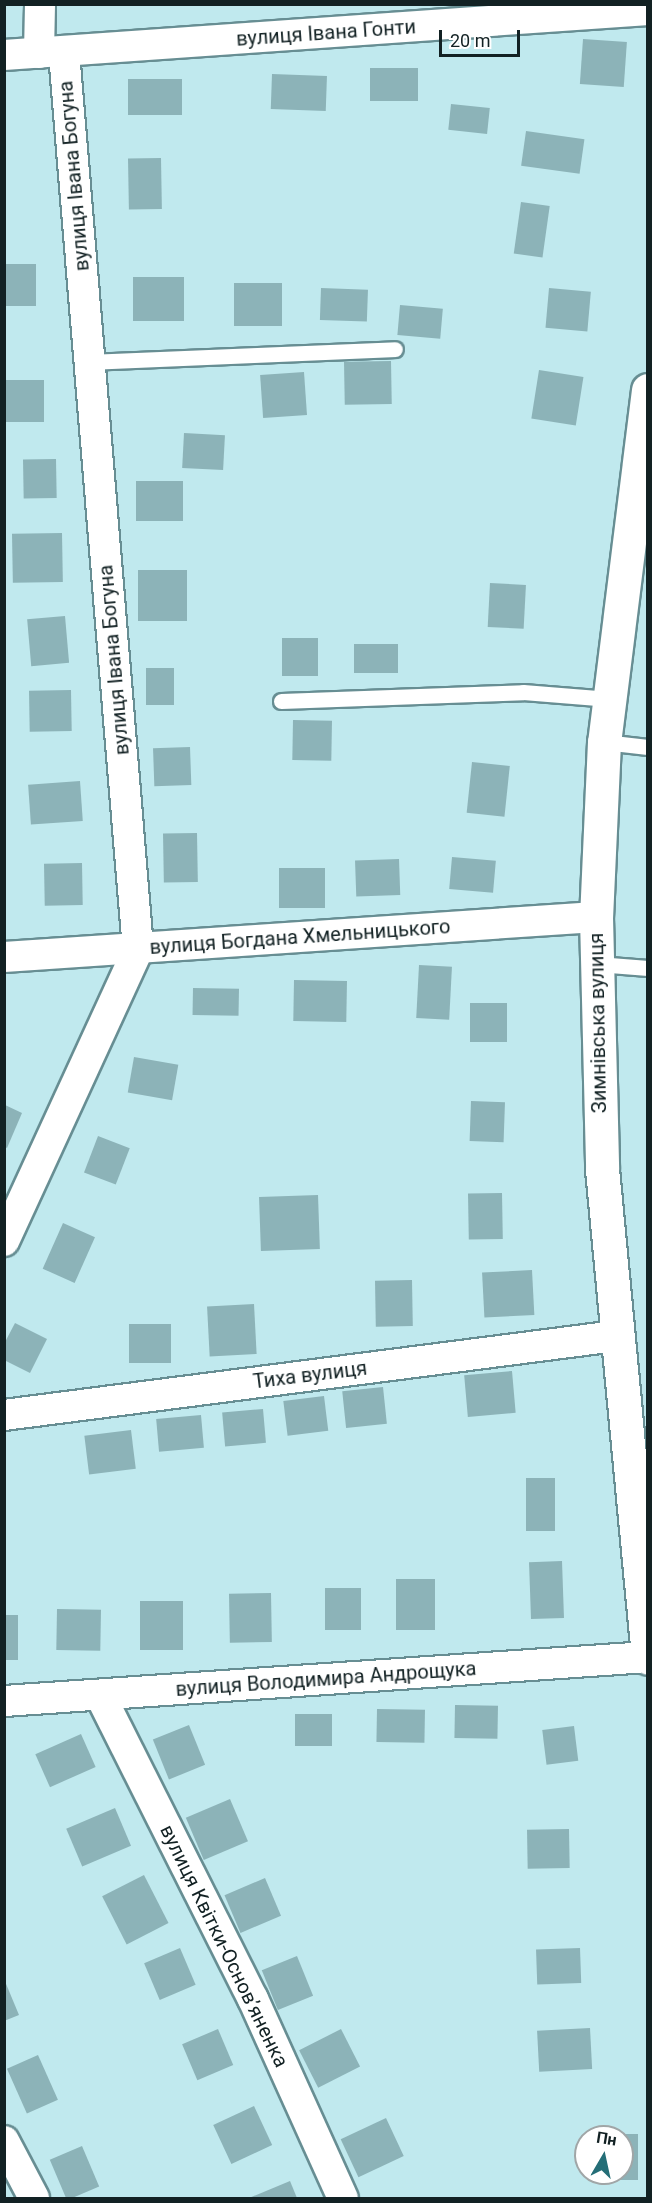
<!DOCTYPE html>
<meta charset="utf-8">
<style>
body{margin:0}
#map{position:relative;width:652px;height:2203px;overflow:hidden;background:#c0e9ee;font-family:Roboto,sans-serif}
div>[style]{position:absolute}
[style*='--x']{left:calc(var(--x)*1px);top:calc(var(--y)*1px);width:calc(var(--w)*1px);rotate:calc(var(--a)*1deg)}
.building>*{inset:0;background:#8cb3b8;transform-origin:0 0}
.roads{filter:drop-shadow(2px 0 #678e93) drop-shadow(-2px 0 #678e93) drop-shadow(0 2px #678e93) drop-shadow(0 -2px #678e93)}
.service>*{height:15px;margin:-7.5px;padding:0 7.5px;transform-origin:7.5px;border-radius:7.5px;background:#fff}
.minor>*{height:30px;margin:-15px;padding:0 15px;transform-origin:15px;border-radius:15px;background:#fff}
.secondary>*{height:33px;margin:-16.5px;padding:0 16.5px;transform-origin:16.5px;border-radius:16.5px;background:#fff}
span{translate:-50% -50%;white-space:nowrap;text-align:center;line-height:1.15;-webkit-text-stroke:4.5px #fff;paint-order:stroke}
.street-label{font-size:20px;color:#122123}
.frame{position:absolute;inset:0;border:6px solid #122123;pointer-events:none}
.north{position:absolute;left:574px;top:2125px;width:60px;height:60px;box-sizing:border-box;background:#fff;border:2px solid #a0a6a7;border-radius:50%;rotate:9deg;font-size:16px;font-weight:700;line-height:24px;text-align:center;color:#122123}
.north::after{content:'';display:block;margin:auto;width:21px;height:27px;background:#246e77;clip-path:polygon(50% 0,100% 100%,50% 72%,0 100%)}
.scale{position:absolute;left:439px;top:30px;width:81px;height:27px;box-sizing:border-box;border:3px solid #122123;border-top:0;padding-left:8px;font-size:18px;line-height:21px;white-space:nowrap;color:#122123;-webkit-text-stroke:4px #fff;paint-order:stroke}
</style>
<div id="map">
<div class="building">
<i style="left:583px;top:39px;width:44px;height:45px;rotate:4deg"></i>
<i style="left:418px;top:68px;width:33px;height:48px;rotate:90deg"></i>
<i style="left:272px;top:74px;width:55px;height:35px;rotate:2deg"></i>
<i style="left:128px;top:79px;width:54px;height:36px"></i>
<i style="left:451px;top:104px;width:39px;height:26px;rotate:6deg"></i>
<i style="left:526px;top:131px;width:59px;height:35px;rotate:8deg"></i>
<i style="left:161px;top:158px;width:51px;height:33px;rotate:89deg"></i>
<i style="left:521px;top:202px;width:29px;height:52px;rotate:8deg"></i>
<i style="left:4px;top:264px;width:32px;height:42px"></i>
<i style="left:133px;top:277px;width:51px;height:44px"></i>
<i style="left:234px;top:283px;width:48px;height:43px"></i>
<i style="left:321px;top:288px;width:47px;height:32px;rotate:2deg"></i>
<i style="left:549px;top:288px;width:42px;height:40px;rotate:5deg"></i>
<i style="left:400px;top:305px;width:43px;height:30px;rotate:5deg"></i>
<i style="left:391px;top:361px;width:43px;height:47px;rotate:89deg"></i>
<i style="left:539px;top:370px;width:45px;height:49px;rotate:9deg"></i>
<i style="left:304px;top:372px;width:43px;height:44px;rotate:86deg"></i>
<i style="left:6px;top:380px;width:38px;height:42px"></i>
<i style="left:184px;top:433px;width:41px;height:35px;rotate:3deg"></i>
<i style="left:56px;top:459px;width:39px;height:33px;rotate:89deg"></i>
<i style="left:136px;top:481px;width:47px;height:40px"></i>
<i style="left:62px;top:533px;width:49px;height:50px;rotate:89deg"></i>
<i style="left:138px;top:570px;width:49px;height:51px"></i>
<i style="left:490px;top:583px;width:36px;height:44px;rotate:3deg"></i>
<i style="left:65px;top:616px;width:47px;height:38px;rotate:85deg"></i>
<i style="left:318px;top:638px;width:38px;height:36px;rotate:90deg"></i>
<i style="left:354px;top:644px;width:44px;height:29px"></i>
<i style="left:146px;top:668px;width:28px;height:37px"></i>
<i style="left:71px;top:690px;width:41px;height:42px;rotate:89deg"></i>
<i style="left:293px;top:720px;width:39px;height:40px;rotate:1deg"></i>
<i style="left:190px;top:747px;width:38px;height:37px;rotate:88deg"></i>
<i style="left:472px;top:762px;width:38px;height:51px;rotate:6deg"></i>
<i style="left:80px;top:781px;width:40px;height:52px;rotate:86deg"></i>
<i style="left:197px;top:833px;width:49px;height:34px;rotate:89deg"></i>
<i style="left:452px;top:857px;width:44px;height:32px;rotate:5deg"></i>
<i style="left:399px;top:859px;width:36px;height:44px;rotate:88deg"></i>
<i style="left:82px;top:863px;width:42px;height:38px;rotate:89deg"></i>
<i style="left:325px;top:868px;width:40px;height:46px;rotate:90deg"></i>
<i style="left:419px;top:965px;width:33px;height:53px;rotate:3deg"></i>
<i style="left:294px;top:980px;width:53px;height:41px;rotate:1deg"></i>
<i style="left:193px;top:988px;width:46px;height:27px;rotate:1deg"></i>
<i style="left:470px;top:1003px;width:37px;height:39px"></i>
<i style="left:134px;top:1057px;width:45px;height:36px;rotate:10deg"></i>
<i style="left:471px;top:1101px;width:34px;height:40px;rotate:2deg"></i>
<i style="clip-path:polygon(5px 1105px,22px 1113px,7px 1148px,5px 1147px)"></i>
<i style="left:98px;top:1136px;width:34px;height:39px;rotate:21deg"></i>
<i style="left:502px;top:1193px;width:46px;height:34px;rotate:89deg"></i>
<i style="left:318px;top:1195px;width:54px;height:59px;rotate:88deg"></i>
<i style="left:63px;top:1223px;width:35px;height:50px;rotate:24deg"></i>
<i style="left:532px;top:1270px;width:45px;height:50px;rotate:87deg"></i>
<i style="left:412px;top:1280px;width:46px;height:37px;rotate:89deg"></i>
<i style="left:254px;top:1304px;width:50px;height:47px;rotate:87deg"></i>
<i style="clip-path:polygon(15px 1323px,47px 1339px,30px 1373px,4px 1360px,4px 1344px)"></i>
<i style="left:129px;top:1324px;width:42px;height:39px"></i>
<i style="left:512px;top:1371px;width:42px;height:48px;rotate:85deg"></i>
<i style="left:383px;top:1387px;width:37px;height:41px;rotate:84deg"></i>
<i style="left:324px;top:1396px;width:35px;height:41px;rotate:83deg"></i>
<i style="left:263px;top:1409px;width:34px;height:41px;rotate:85deg"></i>
<i style="left:201px;top:1415px;width:33px;height:45px;rotate:85deg"></i>
<i style="left:131px;top:1430px;width:39px;height:47px;rotate:83deg"></i>
<i style="left:526px;top:1478px;width:29px;height:53px"></i>
<i style="left:562px;top:1561px;width:57px;height:33px;rotate:88deg"></i>
<i style="left:396px;top:1579px;width:39px;height:51px"></i>
<i style="left:361px;top:1588px;width:42px;height:36px;rotate:90deg"></i>
<i style="left:271px;top:1593px;width:49px;height:42px;rotate:89deg"></i>
<i style="left:140px;top:1601px;width:43px;height:49px"></i>
<i style="left:57px;top:1609px;width:44px;height:41px;rotate:1deg"></i>
<i style="left:4px;top:1615px;width:14px;height:45px"></i>
<i style="left:455px;top:1705px;width:43px;height:33px;rotate:1deg"></i>
<i style="left:377px;top:1709px;width:48px;height:33px;rotate:1deg"></i>
<i style="left:295px;top:1714px;width:37px;height:32px"></i>
<i style="left:189px;top:1725px;width:43px;height:39px;rotate:68deg"></i>
<i style="left:574px;top:1726px;width:35px;height:32px;rotate:83deg"></i>
<i style="left:81px;top:1734px;width:36px;height:50px;rotate:66deg"></i>
<i style="left:230px;top:1799px;width:46px;height:48px;rotate:67deg"></i>
<i style="left:115px;top:1808px;width:41px;height:53px;rotate:67deg"></i>
<i style="left:569px;top:1829px;width:39px;height:42px;rotate:89deg"></i>
<i style="left:144px;top:1875px;width:54px;height:47px;rotate:63deg"></i>
<i style="left:265px;top:1878px;width:41px;height:44px;rotate:67deg"></i>
<i style="left:180px;top:1948px;width:40px;height:39px;rotate:67deg"></i>
<i style="left:580px;top:1948px;width:35px;height:44px;rotate:88deg"></i>
<i style="left:297px;top:1956px;width:43px;height:38px;rotate:68deg"></i>
<i style="clip-path:polygon(4px 1979px,19px 2015px,4px 2021px)"></i>
<i style="left:590px;top:2028px;width:41px;height:53px;rotate:87deg"></i>
<i style="left:218px;top:2029px;width:39px;height:39px;rotate:67deg"></i>
<i style="left:341px;top:2029px;width:42px;height:47px;rotate:63deg"></i>
<i style="left:38px;top:2055px;width:49px;height:34px;rotate:66deg"></i>
<i style="left:254px;top:2106px;width:43px;height:45px;rotate:65deg"></i>
<i style="left:386px;top:2118px;width:42px;height:50px;rotate:65deg"></i>
<i style="clip-path:polygon(589px 2134px,638px 2134px,638px 2180px,589px 2180px,589px 2173px,622px 2173px,622px 2137px,589px 2137px)"></i>
<i style="left:82px;top:2146px;width:44px;height:35px;rotate:67deg"></i>
<i style="clip-path:polygon(290px 2181px,297px 2198px,249px 2198px)"></i>
</div>
<div class="roads">
<div class="service">
<i style="--x:89;--y:362;--w:306;--a:-2.4"></i>
<i style="--x:281;--y:701;--w:242;--a:-2.1"></i>
<i style="--x:523;--y:692;--w:87;--a:4.6"></i>
<i style="--x:604;--y:742;--w:44;--a:6.5"></i>
<i style="--x:597;--y:964;--w:51;--a:4.5"></i>
</div>
<div class="minor">
<i style="--x:39;--y:53;--w:49;--a:-88.8"></i>
<i style="--x:4;--y:55;--w:646;--a:-4"></i>
<i style="--x:4;--y:957;--w:593;--a:-3.87"></i>
<i style="--x:4;--y:1241;--w:321;--a:-65.3"></i>
<i style="--x:138;--y:949;--w:900;--a:-94.72"></i>
<i style="--x:4;--y:1415;--w:617;--a:-7.36"></i>
<i style="--x:100;--y:1695;--w:340;--a:63.3"></i>
<i style="--x:253;--y:1999;--w:218;--a:65.7"></i>
<i style="--x:4;--y:1701;--w:645;--a:-3.91"></i>
<i style="--x:4;--y:2141;--w:64;--a:62.2"></i>
</div>
<div class="secondary">
<i style="--x:648;--y:390;--w:355;--a:97.1"></i>
<i style="--x:604;--y:742;--w:175;--a:92.6"></i>
<i style="--x:596;--y:917;--w:252;--a:88.6"></i>
<i style="--x:602;--y:1169;--w:491;--a:84.6"></i>
</div>
</div>
<div class="street-label">
<span style="left:326px;top:33px;rotate:-4deg">вулиця Івана Гонти</span>
<span style="left:74px;top:176px;rotate:-95deg">вулиця Івана Богуна</span>
<span style="left:114px;top:660px;rotate:-95deg">вулиця Івана Богуна</span>
<span style="left:300px;top:937px;rotate:-4deg">вулиця Богдана Хмельницького</span>
<span style="left:598px;top:1023px;rotate:-91deg">Зимнівська вулиця</span>
<span style="left:310px;top:1375px;rotate:-7deg">Тиха вулиця</span>
<span style="left:326px;top:1679px;rotate:-4deg">вулиця Володимира Андрощука</span>
<span style="left:224px;top:1946px;rotate:64deg">вулиця Квітки-Основʼяненка</span>
</div>
<div class="frame"></div>
<div class="north">Пн</div>
<div class="scale">20 m</div>
</div>
